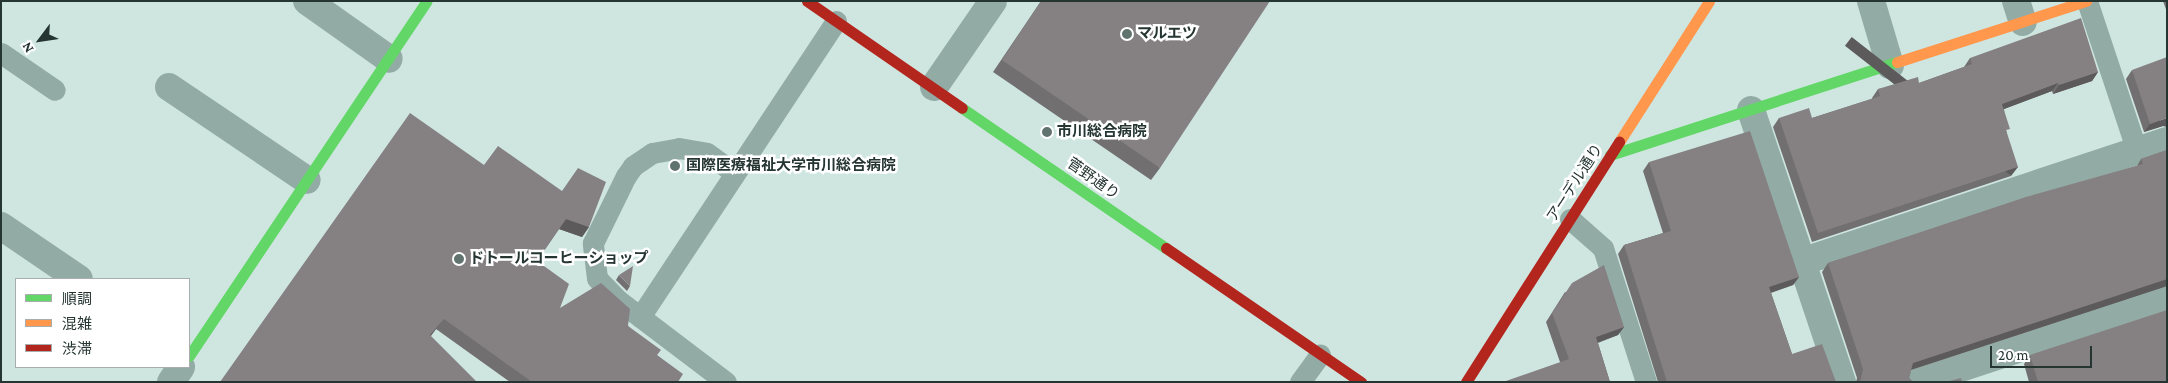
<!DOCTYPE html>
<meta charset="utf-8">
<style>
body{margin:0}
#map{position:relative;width:2168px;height:383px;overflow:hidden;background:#cfe6e0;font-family:"Crimson Pro","Noto Sans JP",serif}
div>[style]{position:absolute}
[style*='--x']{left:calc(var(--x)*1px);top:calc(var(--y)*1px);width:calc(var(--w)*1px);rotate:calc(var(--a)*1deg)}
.lane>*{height:21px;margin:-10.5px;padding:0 10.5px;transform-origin:10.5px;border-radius:10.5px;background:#93aba5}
.street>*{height:28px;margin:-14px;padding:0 14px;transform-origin:14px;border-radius:14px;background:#93aba5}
.fast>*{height:11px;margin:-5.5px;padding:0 5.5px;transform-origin:5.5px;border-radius:5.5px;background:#63d668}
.slow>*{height:11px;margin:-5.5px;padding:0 5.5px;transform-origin:5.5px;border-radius:5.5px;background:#ff974d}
.jam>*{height:11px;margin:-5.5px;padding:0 5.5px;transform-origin:5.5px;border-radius:5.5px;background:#b3261e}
.wall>*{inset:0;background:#726f70}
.shaded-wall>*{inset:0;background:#5d5a5b;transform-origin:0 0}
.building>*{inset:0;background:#858182}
.dots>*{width:14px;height:14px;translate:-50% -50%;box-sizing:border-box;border:2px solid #fff;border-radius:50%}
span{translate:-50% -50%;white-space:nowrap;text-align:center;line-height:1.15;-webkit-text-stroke:5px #fff;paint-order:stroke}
.poi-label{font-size:15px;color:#253531;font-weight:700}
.left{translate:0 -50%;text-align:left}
.street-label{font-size:15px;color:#253531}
.frame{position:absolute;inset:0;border:2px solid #253531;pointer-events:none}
.legend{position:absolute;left:15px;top:278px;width:175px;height:90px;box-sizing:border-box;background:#fff;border:1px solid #a8aead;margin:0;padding:6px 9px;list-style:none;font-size:15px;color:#253531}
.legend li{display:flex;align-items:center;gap:10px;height:25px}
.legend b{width:25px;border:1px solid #a8aead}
.north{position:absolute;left:15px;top:15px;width:50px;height:50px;-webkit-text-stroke:4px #fff;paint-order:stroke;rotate:239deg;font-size:14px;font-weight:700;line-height:20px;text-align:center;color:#253531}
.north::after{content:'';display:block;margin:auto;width:18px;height:22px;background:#253531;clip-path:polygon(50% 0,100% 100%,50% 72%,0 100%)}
.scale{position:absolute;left:1990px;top:346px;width:102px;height:22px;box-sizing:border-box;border:2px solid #253531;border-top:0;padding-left:6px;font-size:15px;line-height:18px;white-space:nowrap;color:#253531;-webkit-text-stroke:4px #fff;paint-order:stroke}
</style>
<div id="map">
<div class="lane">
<i style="--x:2087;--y:1;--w:158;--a:71.6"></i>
<i style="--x:1;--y:53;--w:65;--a:34.4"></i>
<i style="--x:1570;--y:219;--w:44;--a:41.3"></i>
<i style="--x:1603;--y:248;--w:141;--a:72.2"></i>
<i style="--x:640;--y:317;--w:355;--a:-56.5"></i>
<i style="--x:726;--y:382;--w:136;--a:-142.8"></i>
<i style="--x:618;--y:300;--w:30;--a:-134"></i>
<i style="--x:597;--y:278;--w:35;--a:-97"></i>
<i style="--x:593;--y:243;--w:75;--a:-63.8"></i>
<i style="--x:626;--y:176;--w:12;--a:-55"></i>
<i style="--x:633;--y:166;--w:23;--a:-34"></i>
<i style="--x:652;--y:153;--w:27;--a:-10"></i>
<i style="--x:679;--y:148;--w:28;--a:10"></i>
<i style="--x:707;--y:153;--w:34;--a:36"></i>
<i style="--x:1300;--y:382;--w:34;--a:-54"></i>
</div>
<div class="street">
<i style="--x:307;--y:1;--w:100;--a:35.3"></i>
<i style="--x:1871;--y:1;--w:67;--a:73.5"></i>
<i style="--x:2016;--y:1;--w:22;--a:72"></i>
<i style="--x:169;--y:87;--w:166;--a:34"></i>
<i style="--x:934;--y:87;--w:104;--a:-55.5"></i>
<i style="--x:1751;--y:110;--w:287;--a:71.5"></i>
<i style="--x:1;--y:226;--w:94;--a:34.2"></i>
<i style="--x:1801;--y:262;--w:385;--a:-18.3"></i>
<i style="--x:171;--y:382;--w:18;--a:-56"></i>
<i style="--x:1918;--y:382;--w:262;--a:-18.2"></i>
</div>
<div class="fast">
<i style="--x:962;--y:108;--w:247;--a:34.5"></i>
<i style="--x:1610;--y:155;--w:302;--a:-18"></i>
<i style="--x:189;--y:356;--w:427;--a:-56.2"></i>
</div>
<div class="slow">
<i style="--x:1897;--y:62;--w:199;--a:-17.9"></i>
<i style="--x:1619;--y:142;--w:167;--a:-57.4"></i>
</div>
<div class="jam">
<i style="--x:807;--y:1;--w:188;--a:34.6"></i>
<i style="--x:1166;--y:248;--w:237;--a:34.5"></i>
<i style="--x:1466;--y:382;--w:285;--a:-57.5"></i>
</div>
<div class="wall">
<i style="clip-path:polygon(1041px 1px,1160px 168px,1151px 180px,993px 72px)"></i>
<i style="clip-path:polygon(2163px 1px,2167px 1px,2167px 12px)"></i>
<i style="clip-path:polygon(1970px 58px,2098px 72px,2092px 81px,2053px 94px,2052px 91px,2004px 109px,2011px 176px,1812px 242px,1773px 127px,1779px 118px,1812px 118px,1872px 99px,1872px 98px,1878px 89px,1919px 83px,1964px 67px)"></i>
<i style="clip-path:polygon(2132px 70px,2163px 126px,2144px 132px,2126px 79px)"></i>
<i style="clip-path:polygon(2167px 150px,2167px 286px,1911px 370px,1909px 378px,1913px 382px,1856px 382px,1857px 378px,1822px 272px,1828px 263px,2137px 166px,2141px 159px)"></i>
<i style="clip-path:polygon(1649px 162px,1799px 277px,1793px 285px,1771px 293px,1792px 354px,1836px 382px,1658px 382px,1618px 254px,1624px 245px,1663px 233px,1643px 171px)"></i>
<i style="clip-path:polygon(484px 165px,589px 227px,582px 237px,559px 229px,537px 261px,560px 308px,628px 326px,657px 355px,678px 382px,510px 382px,436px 329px,431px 336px,220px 382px)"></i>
<i style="clip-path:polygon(619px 275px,630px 286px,627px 291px,616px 280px)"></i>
<i style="clip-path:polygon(1565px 292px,1624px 327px,1618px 335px,1598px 343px,1610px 382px,1560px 362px,1546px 322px)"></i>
<i style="clip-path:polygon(2030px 355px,2167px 382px,2029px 382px,2024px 364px)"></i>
</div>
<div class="shaded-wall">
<i style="clip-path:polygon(2098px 72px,2092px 81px,2053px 94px,2059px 85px)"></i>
<i style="clip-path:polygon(2058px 83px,2052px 91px,1996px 112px,2002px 104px)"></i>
<i style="clip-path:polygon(2167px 118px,2167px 127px,2163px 126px,2144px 132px,2150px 124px)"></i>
<i style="left:2018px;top:167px;width:11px;height:211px;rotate:128deg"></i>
<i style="clip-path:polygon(566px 219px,589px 227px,582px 237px,559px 229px)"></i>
<i style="clip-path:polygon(1799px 277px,1793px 285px,1763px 295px,1769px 287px)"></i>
<i style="clip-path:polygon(2167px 279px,2167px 286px,1907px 371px,1913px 363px)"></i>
<i style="clip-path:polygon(444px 319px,436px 329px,423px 345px,430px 335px)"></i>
<i style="clip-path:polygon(1624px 327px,1618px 335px,1590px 345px,1596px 337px)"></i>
</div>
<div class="building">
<i style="clip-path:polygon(1041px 1px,1270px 1px,1160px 168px,1002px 60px)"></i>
<i style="clip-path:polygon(2081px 18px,2098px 72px,2059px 85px,2058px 83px,2002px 104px,2010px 129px,2006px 130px,2018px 167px,1818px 233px,1779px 118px,1809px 108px,1812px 118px,1880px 96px,1878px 89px,1918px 77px,1919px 83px,1972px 64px,1970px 58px)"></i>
<i style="clip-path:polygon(2167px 57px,2167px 118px,2150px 124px,2132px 70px)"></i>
<i style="clip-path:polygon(410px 113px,484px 165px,498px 146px,562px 191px,578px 168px,606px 182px,589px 227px,566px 219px,537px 261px,569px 284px,560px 308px,601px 283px,630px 309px,628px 326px,661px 350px,657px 355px,683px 374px,678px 382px,532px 382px,444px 319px,430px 335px,477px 382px,220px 382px)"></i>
<i style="clip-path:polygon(1750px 131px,1799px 277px,1769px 287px,1792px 354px,1822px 344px,1836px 382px,1672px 382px,1672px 381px,1667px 382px,1624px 245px,1671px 231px,1649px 162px)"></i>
<i style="clip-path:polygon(2167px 150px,2167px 279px,1913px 363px,1909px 378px,1913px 382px,1860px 382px,1863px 369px,1828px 263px,2026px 197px,2143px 164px,2141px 159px)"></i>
<i style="clip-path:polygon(1604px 265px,1624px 327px,1596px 337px,1610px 382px,1503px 382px,1569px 359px,1552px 313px,1572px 283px)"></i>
<i style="clip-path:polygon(633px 266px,630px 286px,619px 275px)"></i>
<i style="clip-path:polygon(2167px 310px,2167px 382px,2038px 382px,2030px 355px)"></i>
<i style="clip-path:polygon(1961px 378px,1962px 382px,1946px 382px)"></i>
</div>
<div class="dots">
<i style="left:1127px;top:34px;background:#60736e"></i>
<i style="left:1047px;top:132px;background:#60736e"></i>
<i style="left:675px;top:166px;background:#60736e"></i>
<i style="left:459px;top:259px;background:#60736e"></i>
</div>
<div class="poi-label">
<span class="left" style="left:1137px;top:34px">マルエツ</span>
<span class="left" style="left:1057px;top:132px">市川総合病院</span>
<span class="left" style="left:686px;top:166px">国際医療福祉大学市川総合病院</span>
<span class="left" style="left:469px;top:259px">ドトールコーヒーショップ</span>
</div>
<div class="street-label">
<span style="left:1093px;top:179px;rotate:35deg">菅野通り</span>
<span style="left:1575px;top:183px;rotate:-57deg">アーデル通り</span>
</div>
<div class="frame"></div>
<ul class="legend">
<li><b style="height:6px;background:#63d668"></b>順調</li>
<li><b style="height:6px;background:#ff974d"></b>混雑</li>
<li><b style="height:6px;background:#b3261e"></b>渋滞</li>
</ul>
<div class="north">N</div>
<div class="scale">20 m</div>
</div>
